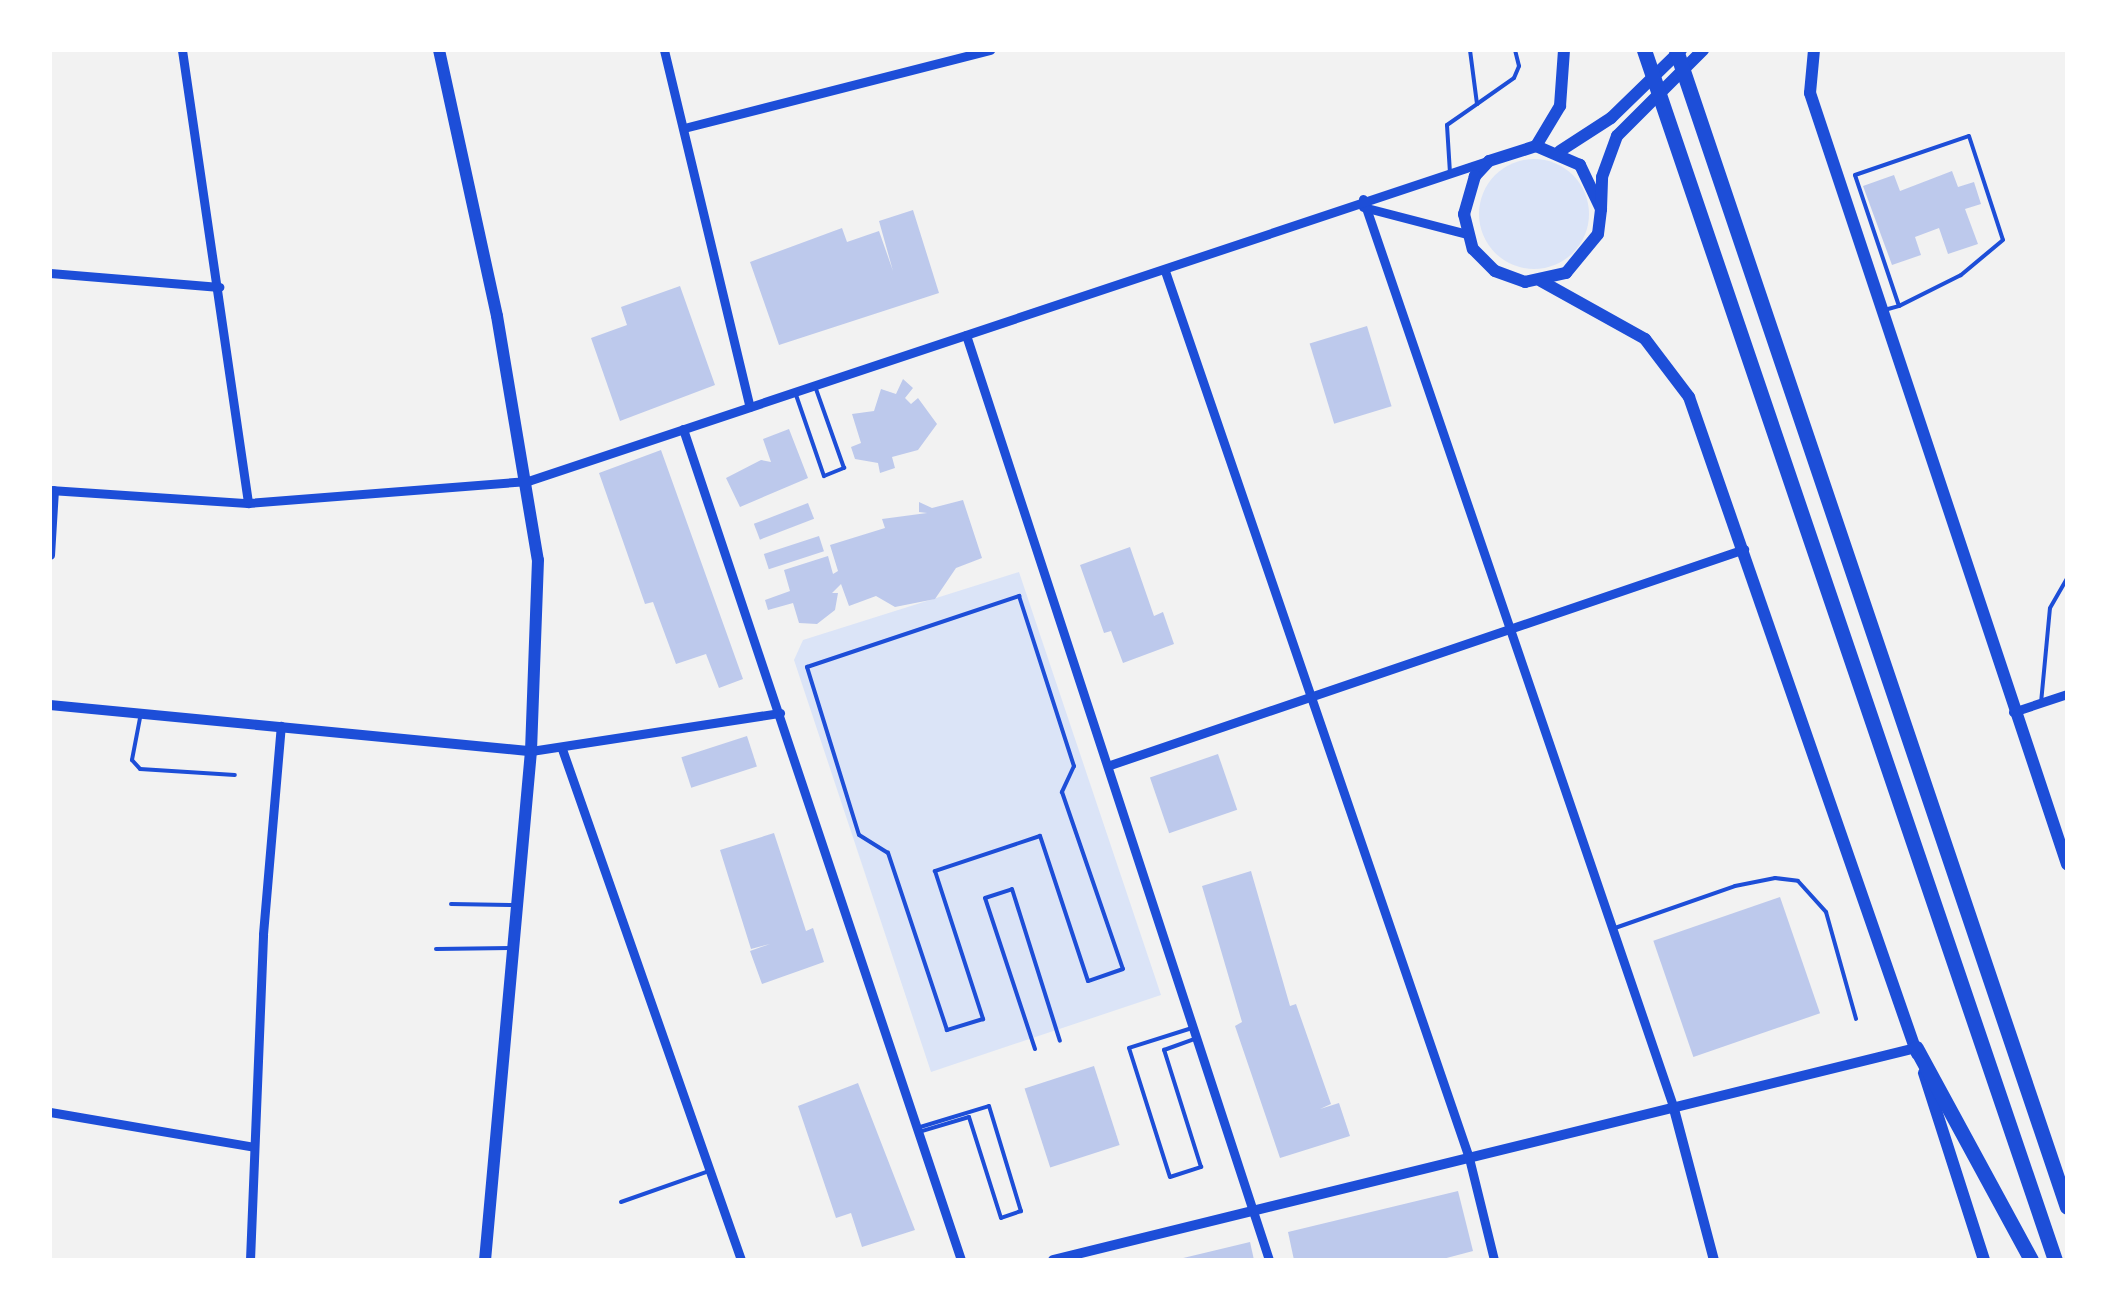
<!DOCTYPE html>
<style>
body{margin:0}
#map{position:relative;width:2117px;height:1310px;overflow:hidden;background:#f2f2f2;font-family:"Fira Sans Condensed",sans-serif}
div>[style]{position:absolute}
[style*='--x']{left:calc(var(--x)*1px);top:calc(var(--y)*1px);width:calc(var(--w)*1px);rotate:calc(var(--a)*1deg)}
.green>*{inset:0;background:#dbe4f7}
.round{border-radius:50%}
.building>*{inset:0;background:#bdc9ec;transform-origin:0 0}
.path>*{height:4px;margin:-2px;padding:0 2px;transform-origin:2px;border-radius:2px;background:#1d4ed8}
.service>*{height:4px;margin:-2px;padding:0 2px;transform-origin:2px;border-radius:2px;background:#1d4ed8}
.minor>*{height:9px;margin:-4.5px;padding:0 4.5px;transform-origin:4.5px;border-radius:4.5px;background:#1d4ed8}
.tertiary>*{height:10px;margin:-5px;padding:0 5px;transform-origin:5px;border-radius:5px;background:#1d4ed8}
.secondary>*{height:12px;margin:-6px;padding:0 6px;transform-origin:6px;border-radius:6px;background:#1d4ed8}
.motorway>*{height:15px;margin:-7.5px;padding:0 7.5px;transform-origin:7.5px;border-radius:7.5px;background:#1d4ed8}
span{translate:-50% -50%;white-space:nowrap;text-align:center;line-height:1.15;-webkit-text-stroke:8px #fff;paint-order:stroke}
.frame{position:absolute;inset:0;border:52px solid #fff;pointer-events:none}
</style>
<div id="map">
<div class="green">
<i class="round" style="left:1479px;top:159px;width:110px;height:110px"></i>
<i style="clip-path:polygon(1019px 572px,1161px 995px,931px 1072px,794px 660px,803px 640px)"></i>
</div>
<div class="building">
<i style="clip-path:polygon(1952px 171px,1958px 187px,1974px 182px,1981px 204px,1965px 209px,1978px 244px,1948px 254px,1939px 228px,1915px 237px,1921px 255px,1892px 265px,1863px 186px,1894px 175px,1900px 191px)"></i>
<i style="clip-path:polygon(913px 210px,939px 293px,779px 345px,750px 262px,842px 228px,847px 242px,879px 231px,893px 271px,879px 221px)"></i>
<i style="clip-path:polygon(680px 286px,715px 385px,620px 421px,591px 338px,627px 325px,621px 307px)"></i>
<i style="left:1367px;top:326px;width:84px;height:60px;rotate:73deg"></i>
<i style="clip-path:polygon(903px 379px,913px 388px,905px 398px,911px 404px,918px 398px,937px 424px,918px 450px,892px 457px,895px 468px,880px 473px,878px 463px,855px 459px,851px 447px,861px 443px,852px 414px,874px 411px,881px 389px,896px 394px)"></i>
<i style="clip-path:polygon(789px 429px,808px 478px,740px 507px,726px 478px,761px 460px,771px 462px,763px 439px)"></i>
<i style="clip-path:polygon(661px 450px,743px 679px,719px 688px,706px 654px,676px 664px,653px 602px,645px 604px,599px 473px)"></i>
<i style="clip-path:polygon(963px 500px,982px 558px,956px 568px,935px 599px,895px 607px,876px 596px,849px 606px,841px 584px,832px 593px,838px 593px,835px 610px,817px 624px,799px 623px,793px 603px,768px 610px,765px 600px,790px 591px,784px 570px,828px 556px,833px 574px,838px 571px,830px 545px,885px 528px,882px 519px,927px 513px,919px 512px,919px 502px,932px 508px)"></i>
<i style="left:808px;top:503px;width:17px;height:58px;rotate:69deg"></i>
<i style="left:819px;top:536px;width:16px;height:58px;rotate:72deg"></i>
<i style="clip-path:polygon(1130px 547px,1154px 616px,1163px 612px,1174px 644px,1123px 663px,1111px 631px,1104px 633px,1080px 565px)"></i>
<i style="left:747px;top:736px;width:32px;height:69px;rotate:72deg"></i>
<i style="left:1218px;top:754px;width:59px;height:72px;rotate:71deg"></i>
<i style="clip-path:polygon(774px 833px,806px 931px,813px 928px,824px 962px,762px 984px,750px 951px,770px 944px,751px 949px,720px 850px)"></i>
<i style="clip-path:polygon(1251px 871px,1290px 1006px,1296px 1004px,1331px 1104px,1320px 1109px,1339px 1103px,1350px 1136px,1280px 1158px,1235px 1026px,1242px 1022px,1202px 886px)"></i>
<i style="left:1780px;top:897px;width:123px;height:134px;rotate:71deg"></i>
<i style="left:1094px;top:1066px;width:83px;height:73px;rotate:72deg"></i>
<i style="clip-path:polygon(858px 1083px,915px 1230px,862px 1247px,851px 1213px,836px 1218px,798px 1106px)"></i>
<i style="clip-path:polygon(1458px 1191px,1473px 1251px,1439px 1260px,1294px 1260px,1288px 1232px)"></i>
<i style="clip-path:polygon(1250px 1242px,1254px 1260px,1179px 1260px,1179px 1259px)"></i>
</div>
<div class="path">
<i style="--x:1019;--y:596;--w:179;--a:72.1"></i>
<i style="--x:1074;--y:766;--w:29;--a:115"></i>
<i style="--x:1062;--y:792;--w:187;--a:71"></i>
<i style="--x:1123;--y:969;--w:37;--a:161"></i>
<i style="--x:1088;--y:981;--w:153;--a:-108.3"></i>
<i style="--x:1040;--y:836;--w:111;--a:161.6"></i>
<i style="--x:935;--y:871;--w:156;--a:72"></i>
<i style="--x:983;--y:1019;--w:38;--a:163"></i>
<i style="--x:947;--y:1030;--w:187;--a:-108.4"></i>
<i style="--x:888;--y:853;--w:34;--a:-148"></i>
<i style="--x:859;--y:835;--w:176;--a:-107.2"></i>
<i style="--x:807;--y:667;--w:224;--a:-18.5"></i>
</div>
<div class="service">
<i style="--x:1477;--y:104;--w:45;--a:-35.1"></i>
<i style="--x:1514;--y:78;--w:13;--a:-67"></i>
<i style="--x:1519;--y:66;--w:16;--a:-104"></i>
<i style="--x:1450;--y:173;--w:48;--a:-93.6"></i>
<i style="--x:1447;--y:125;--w:37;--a:-35"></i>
<i style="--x:1477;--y:104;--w:54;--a:-97.4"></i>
<i style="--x:1888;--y:309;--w:11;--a:-15"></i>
<i style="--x:1899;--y:306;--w:138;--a:-108.6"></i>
<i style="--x:1855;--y:175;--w:120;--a:-18.9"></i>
<i style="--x:1969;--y:136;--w:109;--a:71.9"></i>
<i style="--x:2003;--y:240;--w:55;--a:140.2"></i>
<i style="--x:1961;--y:275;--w:69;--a:153.4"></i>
<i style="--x:795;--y:392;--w:89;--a:71"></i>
<i style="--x:824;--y:476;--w:22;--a:-22"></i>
<i style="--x:844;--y:468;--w:84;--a:-109.5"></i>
<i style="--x:2041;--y:703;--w:95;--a:-84.6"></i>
<i style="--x:2050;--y:608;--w:34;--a:-60"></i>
<i style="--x:140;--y:718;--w:43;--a:100.8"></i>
<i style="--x:132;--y:760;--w:12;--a:48"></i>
<i style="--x:140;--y:769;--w:95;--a:3.6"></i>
<i style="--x:451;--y:904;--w:65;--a:0.9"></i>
<i style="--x:1615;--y:928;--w:127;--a:-19.3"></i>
<i style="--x:1735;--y:886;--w:41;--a:-11.3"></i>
<i style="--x:1775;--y:878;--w:23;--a:7"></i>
<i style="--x:1798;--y:881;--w:42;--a:47.9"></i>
<i style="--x:1826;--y:912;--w:111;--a:74.3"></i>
<i style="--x:436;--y:949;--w:75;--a:-0.8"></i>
<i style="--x:1192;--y:1028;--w:66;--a:162.4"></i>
<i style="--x:1129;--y:1048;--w:135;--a:72.4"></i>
<i style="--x:1170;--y:1177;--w:33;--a:-18"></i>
<i style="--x:1201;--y:1167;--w:123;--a:-107.5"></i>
<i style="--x:1164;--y:1050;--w:32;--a:-20"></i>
<i style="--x:1035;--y:1049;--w:159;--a:-108.3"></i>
<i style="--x:985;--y:898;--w:28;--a:-18"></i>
<i style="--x:1012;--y:889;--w:159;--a:72.5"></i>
<i style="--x:917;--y:1128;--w:75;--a:-17"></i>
<i style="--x:989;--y:1106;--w:110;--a:73.1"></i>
<i style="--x:1021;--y:1211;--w:21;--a:161"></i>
<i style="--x:1001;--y:1218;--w:106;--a:-107.6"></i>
<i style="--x:969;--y:1117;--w:52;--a:163.3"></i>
<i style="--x:621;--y:1202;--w:93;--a:-19.4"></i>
</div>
<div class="minor">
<i style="--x:182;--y:50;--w:458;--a:81.7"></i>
<i style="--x:664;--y:50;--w:367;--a:76.5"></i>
<i style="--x:684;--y:128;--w:316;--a:-14.3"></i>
<i style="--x:1363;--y:199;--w:962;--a:71.13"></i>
<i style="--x:1363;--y:207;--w:107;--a:14.6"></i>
<i style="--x:1165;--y:271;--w:938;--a:71.08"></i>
<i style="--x:1469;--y:1158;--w:105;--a:76.2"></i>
<i style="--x:50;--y:273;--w:170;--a:4.7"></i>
<i style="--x:966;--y:335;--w:973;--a:71.86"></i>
<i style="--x:683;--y:429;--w:876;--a:71.5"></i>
<i style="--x:50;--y:490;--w:198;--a:3.8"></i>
<i style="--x:248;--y:503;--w:281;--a:-4.5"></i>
<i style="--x:528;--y:481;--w:1008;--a:-18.45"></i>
<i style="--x:50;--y:555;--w:65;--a:-86.5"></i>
<i style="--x:2013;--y:712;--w:57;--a:-18.4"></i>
<i style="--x:562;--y:749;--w:541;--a:70.69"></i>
<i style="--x:531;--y:751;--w:252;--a:-8.7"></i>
<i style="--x:1110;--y:765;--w:670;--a:-18.81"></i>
<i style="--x:50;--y:1112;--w:207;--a:9.7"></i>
<i style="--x:250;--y:1260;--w:326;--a:-87.7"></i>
<i style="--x:263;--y:934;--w:209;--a:-85.1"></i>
</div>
<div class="tertiary">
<i style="--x:50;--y:705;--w:483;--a:5.5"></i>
<i style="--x:1674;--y:1109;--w:156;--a:75.2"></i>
<i style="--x:1053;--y:1260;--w:889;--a:-13.8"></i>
</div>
<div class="secondary">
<i style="--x:439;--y:50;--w:272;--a:77.7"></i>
<i style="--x:497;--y:316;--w:247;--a:80.5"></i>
<i style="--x:538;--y:560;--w:191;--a:92.1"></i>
<i style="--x:531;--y:751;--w:511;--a:95.16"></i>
<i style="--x:1814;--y:50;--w:43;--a:95.3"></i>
<i style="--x:1810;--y:93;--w:813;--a:71.57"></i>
<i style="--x:1536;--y:146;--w:47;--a:-59"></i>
<i style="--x:1560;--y:106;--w:56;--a:-85.9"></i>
<i style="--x:1560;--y:151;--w:61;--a:-32.9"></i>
<i style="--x:1611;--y:118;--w:98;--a:-44.2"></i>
<i style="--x:1601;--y:209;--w:49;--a:-115.5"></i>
<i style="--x:1580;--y:165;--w:48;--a:-156.6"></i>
<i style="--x:1536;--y:146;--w:49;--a:162.3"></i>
<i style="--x:1489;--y:161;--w:21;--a:133"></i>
<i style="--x:1475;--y:176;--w:40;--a:106"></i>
<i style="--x:1464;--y:214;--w:36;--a:76"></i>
<i style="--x:1473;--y:249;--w:31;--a:45"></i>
<i style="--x:1495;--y:271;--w:32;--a:20"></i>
<i style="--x:1525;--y:282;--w:42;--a:-12.4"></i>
<i style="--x:1566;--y:273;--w:50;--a:-50.6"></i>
<i style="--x:1598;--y:234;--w:25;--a:-83"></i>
<i style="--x:1601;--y:209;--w:32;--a:-88"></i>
<i style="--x:1602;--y:177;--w:44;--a:-69.9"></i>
<i style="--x:1617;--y:136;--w:122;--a:-45"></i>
<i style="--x:1541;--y:281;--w:119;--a:29.1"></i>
<i style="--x:1645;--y:339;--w:73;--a:52.8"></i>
<i style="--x:1689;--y:397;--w:695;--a:70.86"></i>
<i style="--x:1924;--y:1073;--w:196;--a:72.2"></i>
</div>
<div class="motorway">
<i style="--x:1644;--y:50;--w:1278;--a:71.24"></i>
<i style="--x:1676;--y:50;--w:1221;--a:71.33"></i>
<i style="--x:1916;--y:1048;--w:241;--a:61.5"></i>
</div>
<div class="frame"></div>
</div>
